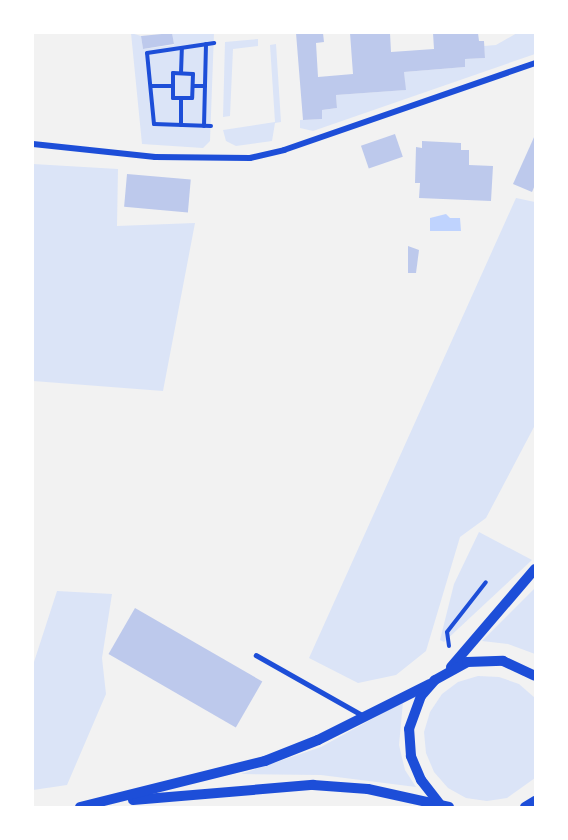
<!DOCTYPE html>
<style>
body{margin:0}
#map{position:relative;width:568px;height:840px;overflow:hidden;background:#f2f2f2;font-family:"Sofia Sans Condensed",sans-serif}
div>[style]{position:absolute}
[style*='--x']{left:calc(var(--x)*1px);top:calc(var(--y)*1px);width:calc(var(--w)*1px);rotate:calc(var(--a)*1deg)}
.green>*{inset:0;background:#dbe4f7}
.water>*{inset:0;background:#bfd3fe}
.building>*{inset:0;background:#bdc9ec;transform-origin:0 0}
.path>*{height:4px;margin:-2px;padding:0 2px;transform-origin:2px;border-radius:2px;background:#1d4ed8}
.service>*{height:4.5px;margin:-2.25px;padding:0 2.25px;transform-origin:2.25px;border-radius:2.25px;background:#1d4ed8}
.minor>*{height:6px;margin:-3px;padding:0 3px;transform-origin:3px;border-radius:3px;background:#1d4ed8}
.tertiary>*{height:10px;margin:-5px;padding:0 5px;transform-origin:5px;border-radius:5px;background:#1d4ed8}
span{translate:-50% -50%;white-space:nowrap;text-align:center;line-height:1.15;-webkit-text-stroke:4.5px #fff;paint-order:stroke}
.frame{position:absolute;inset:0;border:34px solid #fff;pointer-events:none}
</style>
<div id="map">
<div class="green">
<i style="clip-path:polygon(131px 33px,141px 36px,143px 49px,174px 45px,172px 33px,214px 33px,210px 141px,203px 148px,142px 144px)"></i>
<i style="clip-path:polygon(517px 33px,535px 33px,535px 54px,313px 131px,300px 128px,300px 120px,322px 119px,322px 110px,337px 108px,336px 95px,405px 90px,404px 72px,465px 67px,465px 59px,485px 58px,484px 46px,496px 45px)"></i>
<i style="clip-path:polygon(258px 39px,258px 46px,233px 49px,230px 116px,223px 117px,225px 42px)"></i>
<i style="clip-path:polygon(276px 44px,281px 122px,275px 123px,272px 141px,236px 146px,226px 141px,223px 130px,275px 122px,270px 45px)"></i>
<i style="clip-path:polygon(33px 164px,118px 169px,117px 226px,195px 223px,163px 391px,33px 381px)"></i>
<i style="clip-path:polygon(516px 198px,535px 202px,535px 425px,486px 518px,460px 537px,426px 651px,396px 675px,358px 683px,309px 658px)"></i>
<i style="clip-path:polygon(479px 532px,532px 560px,444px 642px,440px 640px,454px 584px)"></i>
<i style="clip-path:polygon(535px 588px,535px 654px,508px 644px,482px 641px)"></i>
<i style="clip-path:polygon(57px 591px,112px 594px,102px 658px,106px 694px,67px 785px,33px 790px,33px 665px)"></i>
<i style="clip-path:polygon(478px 676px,499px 677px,519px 684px,535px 698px,535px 778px,507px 798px,487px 801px,466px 798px,448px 788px,434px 772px,426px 753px,424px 732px,430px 712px,442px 694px,458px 682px)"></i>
<i style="clip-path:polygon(403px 702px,399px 745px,405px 770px,416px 787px,321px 775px,241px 774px,321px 747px)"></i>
</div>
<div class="water">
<i style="clip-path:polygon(446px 214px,450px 218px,460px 218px,461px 231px,430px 231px,430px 218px)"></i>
</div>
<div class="building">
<i style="clip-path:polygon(172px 33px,174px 44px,143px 49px,141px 36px)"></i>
<i style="clip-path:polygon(296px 33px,323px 33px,324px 42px,316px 43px,318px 77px,353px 74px,350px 33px,390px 33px,391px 52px,434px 49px,433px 33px,478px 33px,479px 41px,484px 41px,485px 58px,465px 59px,465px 67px,404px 72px,406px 90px,336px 95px,337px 108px,322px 110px,322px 119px,303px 120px)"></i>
<i style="left:395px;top:134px;width:24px;height:36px;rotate:71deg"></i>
<i style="clip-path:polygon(535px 135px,535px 185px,532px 192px,513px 184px)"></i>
<i style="clip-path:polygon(422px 141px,461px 143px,461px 150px,469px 150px,469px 165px,493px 166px,491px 201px,419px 198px,420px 183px,415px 183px,416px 147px,422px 148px)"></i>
<i style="left:127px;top:174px;width:64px;height:33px;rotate:5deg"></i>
<i style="clip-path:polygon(408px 246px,419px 250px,416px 273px,408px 273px)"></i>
<i style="left:135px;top:608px;width:147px;height:53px;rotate:30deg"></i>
</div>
<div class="path">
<i style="--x:173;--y:73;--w:20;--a:3"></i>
<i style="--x:193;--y:74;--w:24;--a:92"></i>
<i style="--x:192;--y:98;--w:19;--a:180"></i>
<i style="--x:173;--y:98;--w:25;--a:-90"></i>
<i style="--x:181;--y:73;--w:25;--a:-88"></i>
<i style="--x:151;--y:86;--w:22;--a:0"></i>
<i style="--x:193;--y:86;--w:12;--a:0"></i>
<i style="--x:181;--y:125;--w:27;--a:-90"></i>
<i style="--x:204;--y:126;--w:82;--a:-88.6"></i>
<i style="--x:211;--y:126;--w:57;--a:-178"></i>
<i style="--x:154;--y:124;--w:71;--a:-95.6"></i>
<i style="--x:147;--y:53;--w:68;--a:-8.5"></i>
<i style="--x:449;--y:646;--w:14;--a:-98"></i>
<i style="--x:447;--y:632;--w:63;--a:-52"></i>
</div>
<div class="service">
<i style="--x:256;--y:655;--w:124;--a:29.5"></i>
</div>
<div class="minor">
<i style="--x:33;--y:144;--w:123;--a:6.1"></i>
<i style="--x:155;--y:157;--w:95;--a:0.6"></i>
<i style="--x:250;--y:158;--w:35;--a:-13"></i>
<i style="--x:284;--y:150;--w:266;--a:-19.1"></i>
</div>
<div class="tertiary">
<i style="--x:451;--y:667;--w:129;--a:-49.4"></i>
<i style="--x:133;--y:800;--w:181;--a:-4.8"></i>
<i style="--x:313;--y:785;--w:55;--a:4.2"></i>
<i style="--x:368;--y:789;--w:83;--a:12.5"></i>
<i style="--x:439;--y:803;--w:29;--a:-128"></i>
<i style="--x:421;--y:780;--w:26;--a:-113"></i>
<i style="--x:411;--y:756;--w:27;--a:-94"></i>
<i style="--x:409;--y:729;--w:35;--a:-70"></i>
<i style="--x:421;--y:696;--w:21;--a:-49"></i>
<i style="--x:435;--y:680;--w:37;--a:-29"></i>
<i style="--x:467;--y:662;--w:36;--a:-2"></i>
<i style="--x:503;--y:661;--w:35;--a:25"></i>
<i style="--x:80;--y:807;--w:191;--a:-14"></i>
<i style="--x:265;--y:761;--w:57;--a:-21.6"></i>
<i style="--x:318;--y:740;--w:125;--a:-26.6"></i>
<i style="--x:525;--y:807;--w:12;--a:-31"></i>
</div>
<div class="frame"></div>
</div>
